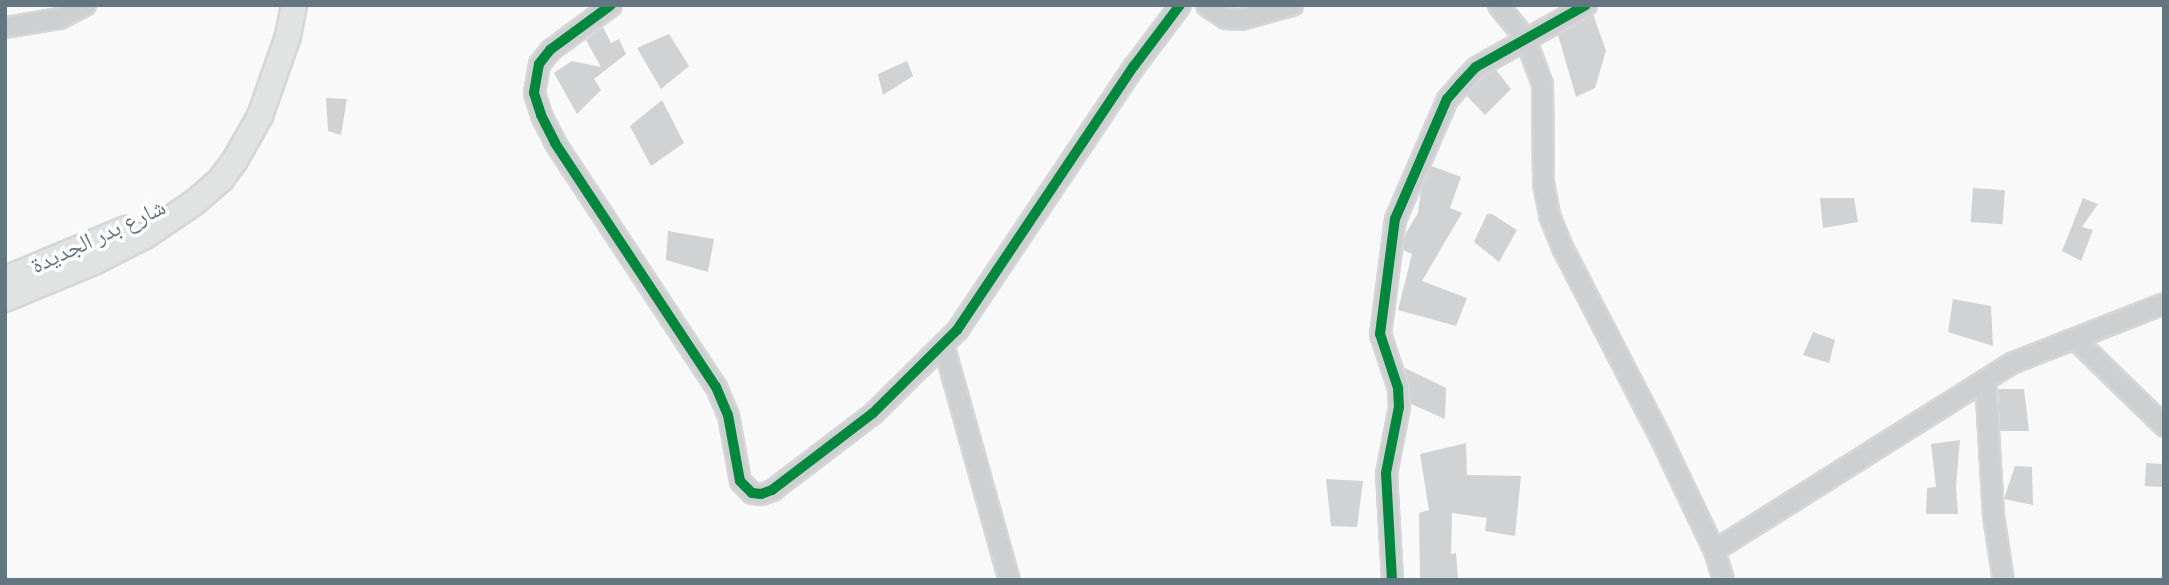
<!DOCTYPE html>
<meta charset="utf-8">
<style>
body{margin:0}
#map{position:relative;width:2169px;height:585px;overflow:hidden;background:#f9f9f9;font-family:"Fira Sans Condensed","Noto Naskh Arabic",sans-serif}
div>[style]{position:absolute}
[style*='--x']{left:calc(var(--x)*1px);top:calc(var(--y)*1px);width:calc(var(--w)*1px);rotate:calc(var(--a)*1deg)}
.building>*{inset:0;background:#d0d2d3;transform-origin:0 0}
.roads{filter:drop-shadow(2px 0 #d5d6d7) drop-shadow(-2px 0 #d5d6d7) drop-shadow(0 2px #d5d6d7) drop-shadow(0 -2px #d5d6d7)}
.minor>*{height:19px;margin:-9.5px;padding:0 9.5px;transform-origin:9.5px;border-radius:9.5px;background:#cecfd0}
.major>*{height:24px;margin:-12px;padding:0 12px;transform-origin:12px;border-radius:12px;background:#e1e2e2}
.cycleway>*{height:10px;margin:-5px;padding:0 5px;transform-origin:5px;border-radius:5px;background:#00873e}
span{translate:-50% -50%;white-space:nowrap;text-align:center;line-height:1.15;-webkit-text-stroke:7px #fff;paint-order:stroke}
.street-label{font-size:23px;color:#657683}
.frame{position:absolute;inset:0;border:7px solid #657683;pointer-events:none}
</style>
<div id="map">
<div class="building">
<i style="clip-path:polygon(1593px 14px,1606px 51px,1595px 88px,1576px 97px,1558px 35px)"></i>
<i style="clip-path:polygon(603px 27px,611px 43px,619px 39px,626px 54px,594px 79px,601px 90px,577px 114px,554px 73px,572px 61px,601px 67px,586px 40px)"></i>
<i style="clip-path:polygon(669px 34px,689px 66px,661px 89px,637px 48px)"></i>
<i style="clip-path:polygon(907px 61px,913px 76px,883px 95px,878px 74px)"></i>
<i style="clip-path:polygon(1496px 70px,1511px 89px,1485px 115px,1466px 95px,1484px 77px)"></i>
<i style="clip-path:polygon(326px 98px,347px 99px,341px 135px,328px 131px)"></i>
<i style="clip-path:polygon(662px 100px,684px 143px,651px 166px,630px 126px)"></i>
<i style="clip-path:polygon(1431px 166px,1461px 177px,1450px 208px,1462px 213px,1422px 281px,1467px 298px,1456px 326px,1398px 310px,1412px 254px,1403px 250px,1406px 233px,1418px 213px,1421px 190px)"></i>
<i style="left:1973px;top:188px;width:32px;height:34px;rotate:4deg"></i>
<i style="clip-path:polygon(1820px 198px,1854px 198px,1858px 222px,1823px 228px)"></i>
<i style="clip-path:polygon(2083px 198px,2098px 204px,2082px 227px,2093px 230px,2081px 261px,2062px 251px)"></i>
<i style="clip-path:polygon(1487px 214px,1492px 214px,1517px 230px,1499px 262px,1474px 242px)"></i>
<i style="clip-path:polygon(668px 231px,714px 239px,708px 272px,666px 260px)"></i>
<i style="clip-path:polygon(1953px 299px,1991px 306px,1993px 346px,1948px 332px)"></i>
<i style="clip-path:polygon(1813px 332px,1835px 340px,1829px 363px,1803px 355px)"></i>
<i style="clip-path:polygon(1405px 368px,1446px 388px,1445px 419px,1411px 404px)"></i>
<i style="clip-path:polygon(1998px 389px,2024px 389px,2029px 431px,2000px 431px)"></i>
<i style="clip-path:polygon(1960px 440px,1956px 486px,1958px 514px,1926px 514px,1927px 488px,1936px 487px,1931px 444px)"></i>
<i style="clip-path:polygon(1466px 443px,1467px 475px,1521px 476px,1515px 536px,1485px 531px,1487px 518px,1452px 513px,1451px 554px,1456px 553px,1458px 580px,1420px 580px,1419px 513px,1429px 510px,1420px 454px)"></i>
<i style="left:2146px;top:463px;width:18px;height:23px;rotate:3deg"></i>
<i style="clip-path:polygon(2015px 466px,2032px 467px,2033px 505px,2004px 499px)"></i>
<i style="clip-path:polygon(1326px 479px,1363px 481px,1357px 527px,1331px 526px)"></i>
</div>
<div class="roads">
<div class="minor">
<i style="--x:611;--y:5;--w:76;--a:143.6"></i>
<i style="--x:550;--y:50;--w:18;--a:128"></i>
<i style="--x:539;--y:64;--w:29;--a:100"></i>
<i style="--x:534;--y:93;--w:23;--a:72"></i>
<i style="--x:541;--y:115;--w:31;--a:63"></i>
<i style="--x:555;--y:143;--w:292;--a:56.6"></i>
<i style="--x:716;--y:387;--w:30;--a:67"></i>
<i style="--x:728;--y:415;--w:67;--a:79.7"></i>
<i style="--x:740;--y:481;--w:17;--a:45"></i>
<i style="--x:752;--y:493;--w:9;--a:6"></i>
<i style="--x:761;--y:494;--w:12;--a:-20"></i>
<i style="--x:772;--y:490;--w:127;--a:-37.3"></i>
<i style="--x:873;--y:413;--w:118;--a:-44.7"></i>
<i style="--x:957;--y:330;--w:318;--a:-56.2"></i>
<i style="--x:1134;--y:66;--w:76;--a:-53"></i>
<i style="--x:1206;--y:5;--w:23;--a:34"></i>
<i style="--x:1225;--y:18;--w:15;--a:4"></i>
<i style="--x:1240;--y:19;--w:54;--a:-15.1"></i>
<i style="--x:1498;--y:5;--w:43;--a:50.7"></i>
<i style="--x:1525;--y:38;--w:49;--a:69.7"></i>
<i style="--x:1542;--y:84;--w:99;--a:89.4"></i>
<i style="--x:1543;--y:183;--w:33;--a:79"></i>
<i style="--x:1549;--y:215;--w:37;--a:68"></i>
<i style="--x:1563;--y:249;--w:212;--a:62.7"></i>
<i style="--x:1660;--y:437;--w:125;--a:64.5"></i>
<i style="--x:1714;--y:550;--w:31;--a:73"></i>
<i style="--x:5;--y:27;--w:55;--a:-9.5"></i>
<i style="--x:59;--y:18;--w:29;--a:-27"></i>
<i style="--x:2076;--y:340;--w:123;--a:44.3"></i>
<i style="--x:943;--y:344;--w:245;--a:74.4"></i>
<i style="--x:1985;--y:380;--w:135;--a:86.6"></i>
<i style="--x:1993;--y:515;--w:66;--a:81.3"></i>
<i style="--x:1714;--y:550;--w:351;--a:-32.2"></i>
<i style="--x:2011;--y:363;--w:164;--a:-21.4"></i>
<i style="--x:1392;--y:580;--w:107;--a:-93.2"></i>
<i style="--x:1386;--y:473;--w:67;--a:-78.9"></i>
<i style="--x:1399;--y:407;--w:19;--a:-93"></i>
<i style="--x:1398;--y:388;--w:57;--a:-108.4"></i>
<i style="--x:1380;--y:334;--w:116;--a:-82.6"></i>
<i style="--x:1395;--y:219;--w:131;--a:-66.6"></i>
<i style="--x:1447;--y:99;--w:20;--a:-49"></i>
<i style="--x:1460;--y:84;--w:23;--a:-47"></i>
<i style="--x:1476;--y:67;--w:126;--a:-29.4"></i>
</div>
<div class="major">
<i style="--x:5;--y:279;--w:131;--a:-22.5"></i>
<i style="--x:5;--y:299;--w:96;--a:-22.6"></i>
<i style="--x:94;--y:262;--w:57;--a:-27"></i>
<i style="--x:145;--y:236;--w:60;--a:-34.2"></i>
<i style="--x:195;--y:202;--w:35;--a:-41"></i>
<i style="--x:221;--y:179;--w:21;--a:-53"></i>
<i style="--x:234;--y:162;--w:53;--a:-60.5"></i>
<i style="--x:260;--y:116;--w:85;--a:-70.7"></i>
<i style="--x:288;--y:36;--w:32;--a:-79"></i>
</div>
</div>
<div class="cycleway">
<i style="--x:611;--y:5;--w:76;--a:143.6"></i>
<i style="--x:550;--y:50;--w:18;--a:128"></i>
<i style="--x:539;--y:64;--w:29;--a:100"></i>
<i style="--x:534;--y:93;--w:23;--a:72"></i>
<i style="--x:541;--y:115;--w:31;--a:63"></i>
<i style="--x:555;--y:143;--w:292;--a:56.6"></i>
<i style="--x:716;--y:387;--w:30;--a:67"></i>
<i style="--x:728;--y:415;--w:67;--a:79.7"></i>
<i style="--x:740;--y:481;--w:17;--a:45"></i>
<i style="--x:752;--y:493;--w:9;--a:6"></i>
<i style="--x:761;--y:494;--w:12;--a:-20"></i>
<i style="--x:772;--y:490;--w:127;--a:-37.3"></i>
<i style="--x:873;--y:413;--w:118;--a:-44.7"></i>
<i style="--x:957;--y:330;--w:318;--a:-56.2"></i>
<i style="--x:1134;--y:66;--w:76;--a:-53"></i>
<i style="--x:1392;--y:580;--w:107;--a:-93.2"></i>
<i style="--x:1386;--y:473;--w:67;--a:-78.9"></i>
<i style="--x:1399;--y:407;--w:19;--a:-93"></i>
<i style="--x:1398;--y:388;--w:57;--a:-108.4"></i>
<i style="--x:1380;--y:334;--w:116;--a:-82.6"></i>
<i style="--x:1395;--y:219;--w:131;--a:-66.6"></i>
<i style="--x:1447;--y:99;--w:20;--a:-49"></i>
<i style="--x:1460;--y:84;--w:23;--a:-47"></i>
<i style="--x:1476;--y:67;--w:126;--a:-29.4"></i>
</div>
<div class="street-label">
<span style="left:98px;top:236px;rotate:-25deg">شارع بدر الجديدة</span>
</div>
<div class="frame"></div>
</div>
